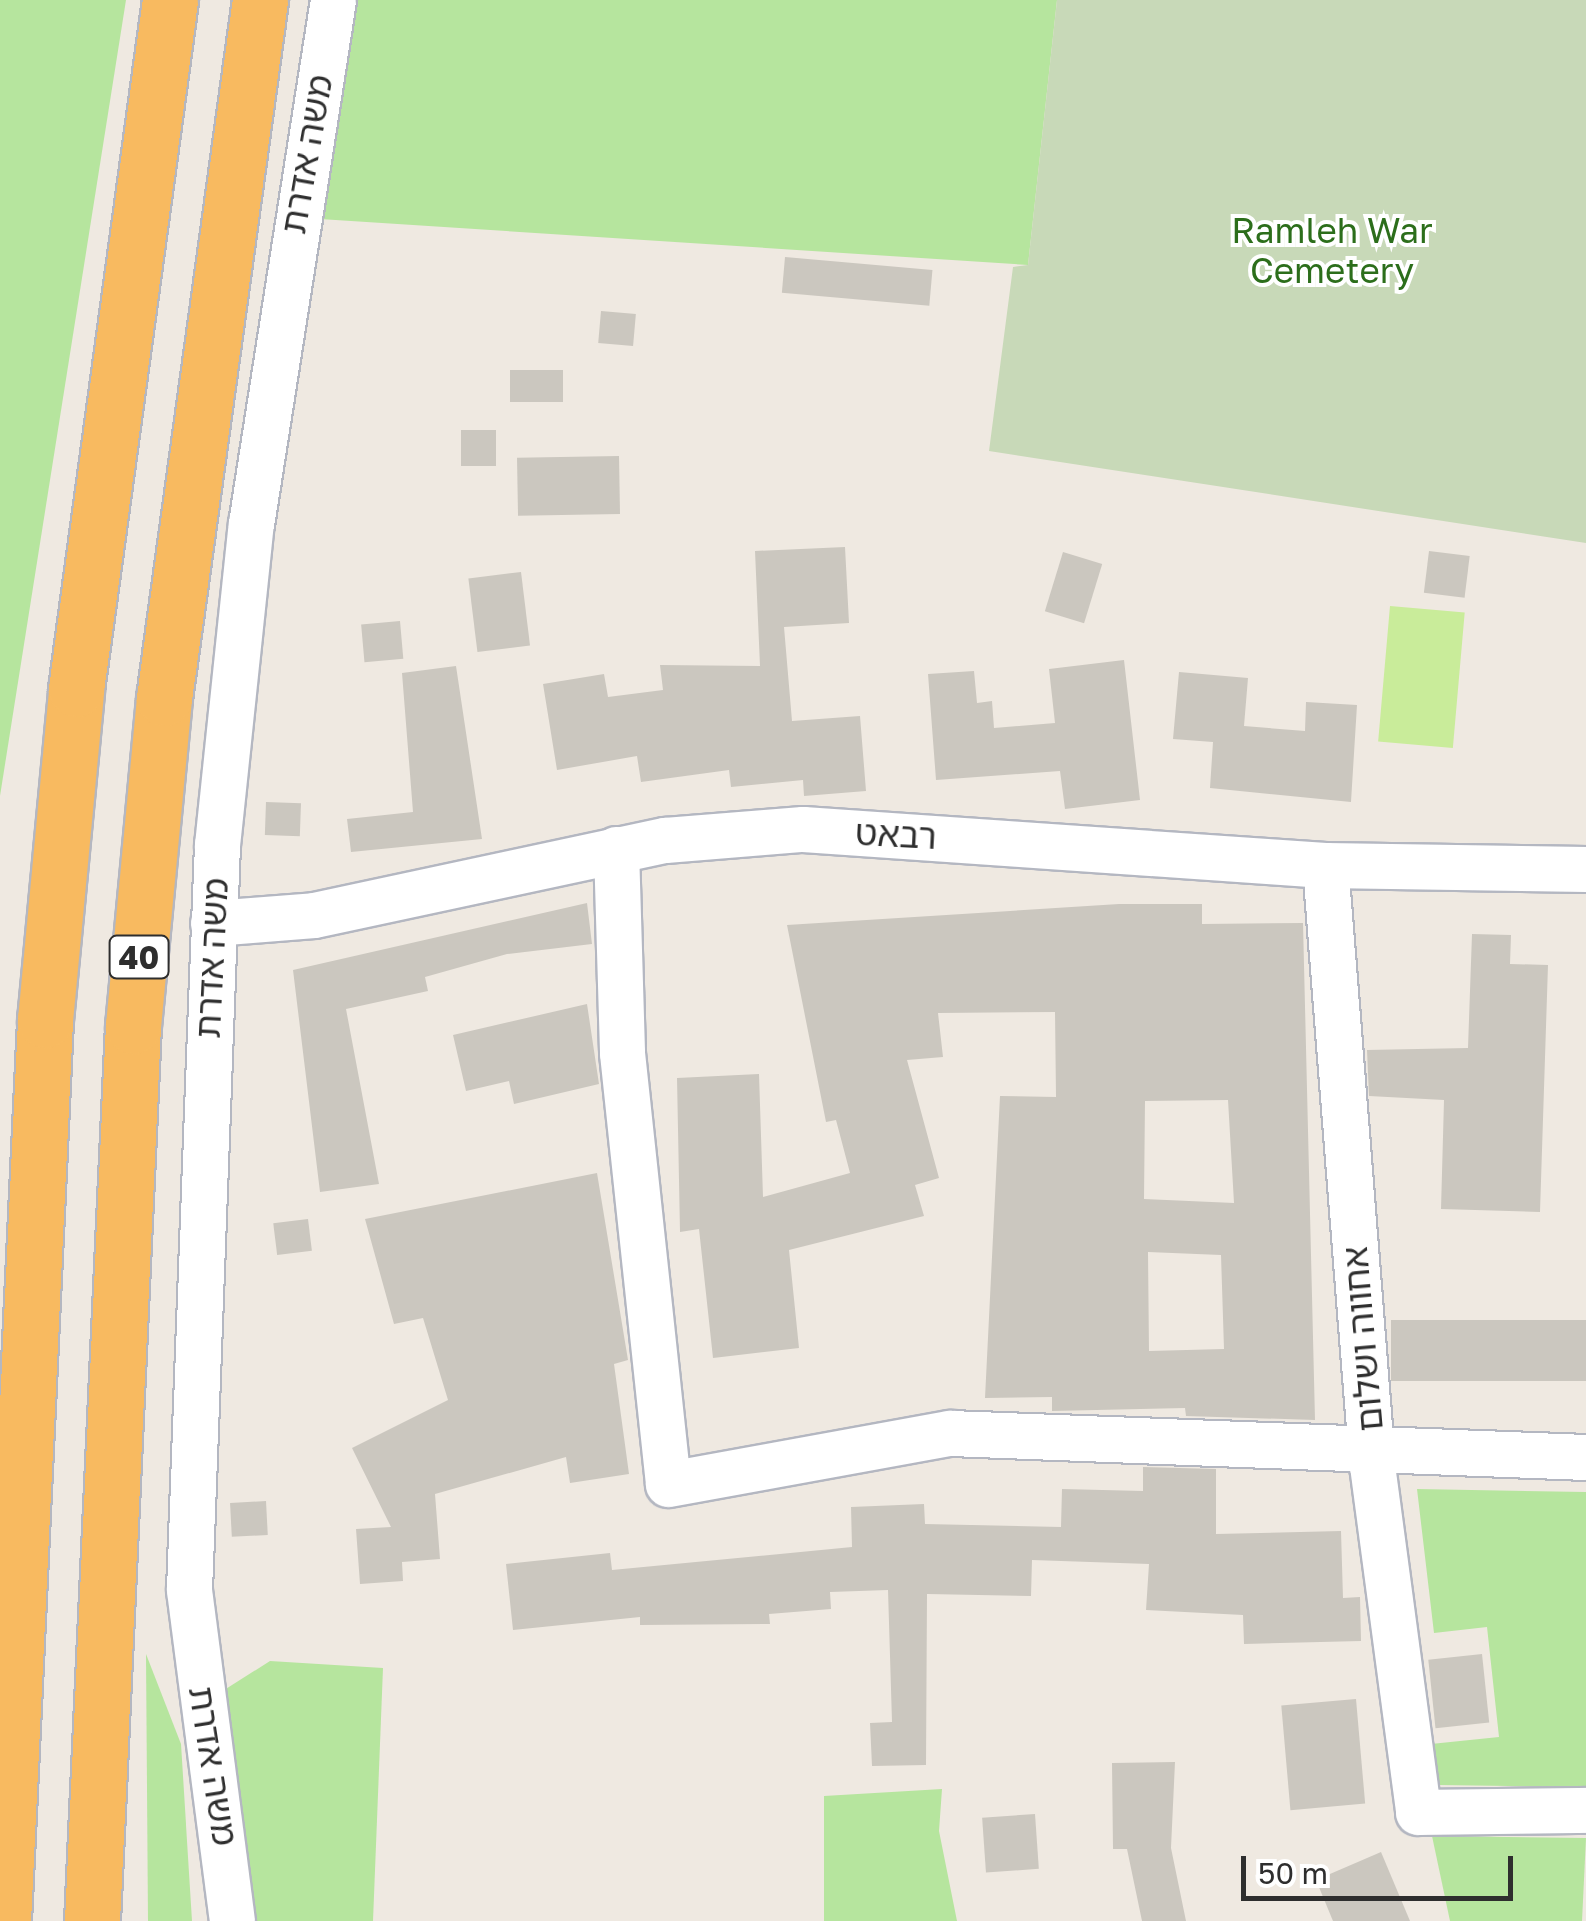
<!DOCTYPE html>
<meta charset="utf-8">
<style>
body{margin:0}
#map{position:relative;width:1586px;height:1921px;overflow:hidden;background:#efe9e1;font-family:"Golos Text","Noto Sans Hebrew",sans-serif}
div>[style]{position:absolute}
[style*='--x']{left:calc(var(--x)*1px);top:calc(var(--y)*1px);width:calc(var(--w)*1px);rotate:calc(var(--a)*1deg)}
.green>*{inset:0;background:#b6e59e}
.cemetery>*{inset:0;background:#c8d9b8}
.pitch>*{inset:0;background:#c9ec9a;transform-origin:0 0}
.building>*{inset:0;background:#cbc7bf;transform-origin:0 0}
.roads{filter:drop-shadow(2px 0 #b4b7c1) drop-shadow(-2px 0 #b4b7c1) drop-shadow(0 2px #b4b7c1) drop-shadow(0 -2px #b4b7c1)}
.minor>*{height:45px;margin:-22.5px;padding:0 22.5px;transform-origin:22.5px;border-radius:22.5px;background:#fff}
.trunk>*{height:55px;margin:-27.5px;padding:0 27.5px;transform-origin:27.5px;border-radius:27.5px;background:#f8ba60}
span{translate:-50% -50%;white-space:nowrap;text-align:center;line-height:1.15;-webkit-text-stroke:8px #fff;paint-order:stroke}
.shield-label span{padding:2px 8px;background:#fff;border:2px solid;border-radius:8px;-webkit-text-stroke-width:0}
.shield-label{font-size:32px;color:#2e2e2e;font-weight:700}
.street-label{font-size:35px;color:#2e2e2e}
.park-label{font-size:35px;color:#2c6e1b}
.scale{position:absolute;left:1241px;top:1856px;width:272px;height:45px;box-sizing:border-box;border:5px solid #2e2e2e;border-top:0;padding-left:12px;font-size:30px;line-height:35px;white-space:nowrap;color:#2e2e2e;-webkit-text-stroke:8px #fff;paint-order:stroke}
</style>
<div id="map">
<div class="green">
<i style="clip-path:polygon(0 0,126px 0,0 796px)"></i>
<i style="clip-path:polygon(354px 0,1057px 0,1028px 265px,320px 219px)"></i>
<i style="clip-path:polygon(1417px 1489px,1586px 1492px,1586px 1787px,1440px 1785px,1431px 1744px,1499px 1737px,1487px 1627px,1434px 1633px)"></i>
<i style="clip-path:polygon(146px 1654px,181px 1744px,192px 1921px,148px 1921px)"></i>
<i style="clip-path:polygon(270px 1661px,383px 1668px,373px 1921px,238px 1921px,210px 1699px)"></i>
<i style="clip-path:polygon(942px 1789px,939px 1831px,957px 1921px,824px 1921px,824px 1796px)"></i>
<i style="clip-path:polygon(1432px 1836px,1586px 1838px,1582px 1921px,1450px 1921px)"></i>
</div>
<div class="cemetery">
<i style="clip-path:polygon(1057px 0,1586px 0,1586px 543px,989px 451px,1013px 267px,1028px 265px)"></i>
</div>
<div class="pitch">
<i style="left:1390px;top:606px;width:75px;height:136px;rotate:5deg"></i>
</div>
<div class="building">
<i style="left:785px;top:257px;width:148px;height:36px;rotate:5deg"></i>
<i style="left:601px;top:311px;width:35px;height:32px;rotate:5deg"></i>
<i style="left:510px;top:370px;width:53px;height:32px"></i>
<i style="left:461px;top:430px;width:35px;height:36px"></i>
<i style="left:619px;top:456px;width:58px;height:102px;rotate:89deg"></i>
<i style="clip-path:polygon(845px 547px,849px 623px,784px 627px,792px 721px,860px 716px,866px 791px,804px 796px,803px 780px,731px 787px,729px 770px,641px 782px,637px 756px,557px 770px,543px 684px,604px 674px,608px 697px,663px 690px,660px 665px,760px 666px,755px 551px)"></i>
<i style="left:1429px;top:551px;width:41px;height:42px;rotate:7deg"></i>
<i style="left:1063px;top:552px;width:41px;height:62px;rotate:17deg"></i>
<i style="left:521px;top:572px;width:74px;height:53px;rotate:83deg"></i>
<i style="left:400px;top:621px;width:38px;height:39px;rotate:85deg"></i>
<i style="clip-path:polygon(1124px 660px,1140px 800px,1065px 809px,1060px 771px,936px 780px,928px 674px,974px 671px,977px 703px,992px 701px,994px 728px,1055px 723px,1049px 669px)"></i>
<i style="clip-path:polygon(456px 666px,482px 839px,351px 852px,347px 819px,413px 812px,402px 673px)"></i>
<i style="clip-path:polygon(1179px 672px,1248px 678px,1244px 726px,1305px 731px,1306px 702px,1357px 705px,1351px 802px,1210px 788px,1213px 742px,1173px 739px)"></i>
<i style="left:266px;top:802px;width:35px;height:33px;rotate:2deg"></i>
<i style="clip-path:polygon(587px 903px,592px 944px,507px 954px,425px 977px,428px 991px,346px 1009px,379px 1184px,320px 1192px,293px 970px)"></i>
<i style="clip-path:polygon(evenodd,1119px 904px,1202px 904px,1202px 924px,1303px 923px,1315px 1420px,1186px 1416px,1185px 1408px,1052px 1411px,1052px 1397px,985px 1398px,1000px 1096px,1056px 1097px,1055px 1012px,938px 1013px,943px 1057px,907px 1060px,939px 1178px,915px 1185px,924px 1216px,789px 1250px,799px 1348px,713px 1358px,699px 1229px,680px 1232px,677px 1078px,759px 1074px,763px 1197px,850px 1173px,836px 1120px,826px 1122px,787px 925px,1119px 904px,1228px 1100px,1234px 1203px,1144px 1199px,1145px 1101px,1228px 1100px,1119px 904px,1148px 1252px,1221px 1255px,1224px 1349px,1149px 1351px,1148px 1252px)"></i>
<i style="clip-path:polygon(1472px 934px,1511px 935px,1510px 964px,1548px 965px,1540px 1212px,1441px 1209px,1444px 1100px,1369px 1096px,1367px 1050px,1468px 1048px)"></i>
<i style="clip-path:polygon(587px 1004px,599px 1084px,514px 1104px,509px 1081px,466px 1091px,453px 1035px)"></i>
<i style="clip-path:polygon(597px 1173px,628px 1360px,614px 1364px,629px 1474px,570px 1483px,566px 1457px,435px 1494px,440px 1559px,402px 1562px,403px 1581px,360px 1584px,356px 1529px,391px 1527px,352px 1448px,448px 1400px,423px 1318px,394px 1324px,365px 1219px)"></i>
<i style="left:308px;top:1219px;width:32px;height:35px;rotate:83deg"></i>
<i style="left:1586px;top:1320px;width:61px;height:195px;rotate:90deg"></i>
<i style="clip-path:polygon(1143px 1467px,1216px 1469px,1216px 1534px,1341px 1531px,1343px 1598px,1360px 1597px,1361px 1641px,1244px 1644px,1243px 1615px,1146px 1610px,1149px 1564px,1032px 1560px,1031px 1596px,927px 1594px,926px 1765px,872px 1766px,870px 1723px,892px 1722px,888px 1590px,830px 1592px,831px 1609px,769px 1614px,770px 1624px,640px 1625px,640px 1617px,513px 1630px,506px 1564px,610px 1553px,612px 1570px,852px 1547px,851px 1507px,924px 1504px,925px 1524px,1061px 1527px,1062px 1489px,1143px 1491px)"></i>
<i style="left:266px;top:1501px;width:34px;height:36px;rotate:87deg"></i>
<i style="left:1482px;top:1654px;width:69px;height:54px;rotate:84deg"></i>
<i style="left:1356px;top:1699px;width:105px;height:75px;rotate:85deg"></i>
<i style="clip-path:polygon(1175px 1762px,1171px 1848px,1186px 1921px,1142px 1921px,1127px 1849px,1113px 1849px,1112px 1763px)"></i>
<i style="left:1035px;top:1814px;width:55px;height:53px;rotate:86deg"></i>
<i style="clip-path:polygon(1381px 1852px,1410px 1921px,1333px 1921px,1316px 1880px)"></i>
</div>
<div class="roads">
<div class="minor">
<i style="--x:616;--y:849;--w:204;--a:88.3"></i>
<i style="--x:622;--y:1053;--w:433;--a:83.9"></i>
<i style="--x:668;--y:1484;--w:287;--a:-10.3"></i>
<i style="--x:950;--y:1433;--w:636;--a:2.16"></i>
<i style="--x:1325;--y:865;--w:602;--a:85.52"></i>
<i style="--x:1372;--y:1465;--w:350;--a:82.4"></i>
<i style="--x:1418;--y:1812;--w:168;--a:-0.7"></i>
<i style="--x:213;--y:923;--w:101;--a:-4.5"></i>
<i style="--x:314;--y:915;--w:359;--a:-12.1"></i>
<i style="--x:665;--y:840;--w:138;--a:-4.6"></i>
<i style="--x:803;--y:829;--w:523;--a:3.95"></i>
<i style="--x:1325;--y:865;--w:261;--a:0.9"></i>
<i style="--x:232;--y:1921;--w:334;--a:-97.4"></i>
<i style="--x:189;--y:1590;--w:746;--a:-87.85"></i>
<i style="--x:217;--y:845;--w:323;--a:-84"></i>
<i style="--x:251;--y:524;--w:530;--a:-81.11"></i>
</div>
<div class="trunk">
<i style="--x:3;--y:1921;--w:902;--a:-87.33"></i>
<i style="--x:45;--y:1020;--w:332;--a:-84.6"></i>
<i style="--x:76;--y:689;--w:695;--a:-82.23"></i>
<i style="--x:92;--y:1921;--w:896;--a:-87.38"></i>
<i style="--x:133;--y:1026;--w:329;--a:-84.6"></i>
<i style="--x:164;--y:698;--w:705;--a:-82.17"></i>
</div>
</div>
<div class="shield-label">
<span style="left:139px;top:957px">40</span>
</div>
<div class="street-label">
<span style="left:306px;top:154px;rotate:-80deg">משה אדרת</span>
<span style="left:896px;top:834px;rotate:3deg">רבאט</span>
<span style="left:211px;top:958px;rotate:-87deg">משה אדרת</span>
<span style="left:1362px;top:1339px;rotate:-95deg">אחווה ושלום</span>
<span style="left:214px;top:1766px;rotate:81deg">משה אדרת</span>
</div>
<div class="park-label">
<span style="left:1332px;top:250px">Ramleh War<br>Cemetery</span>
</div>
<div class="scale">50 m</div>
</div>
